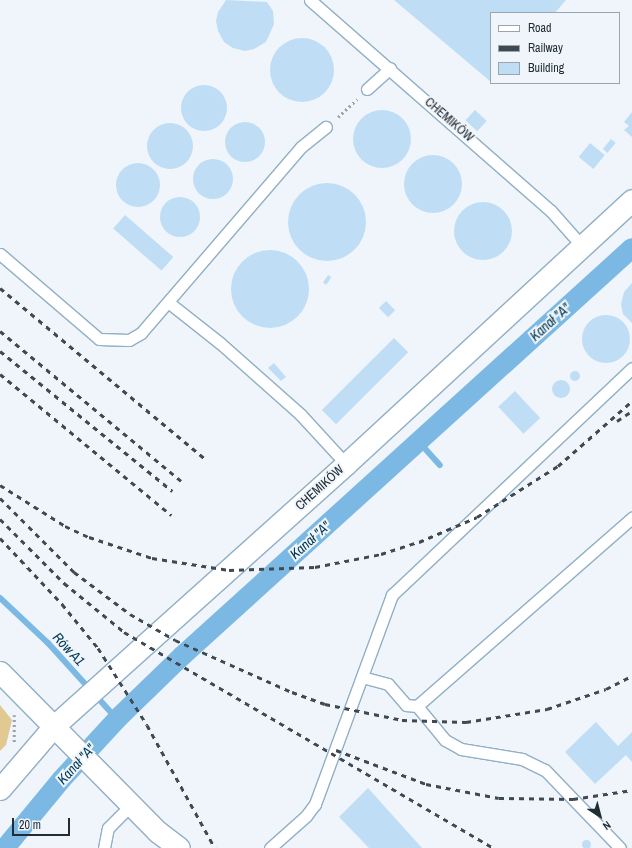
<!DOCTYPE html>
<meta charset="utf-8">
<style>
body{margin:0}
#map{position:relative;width:632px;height:848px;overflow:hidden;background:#eff5fa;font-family:"Archivo Narrow",sans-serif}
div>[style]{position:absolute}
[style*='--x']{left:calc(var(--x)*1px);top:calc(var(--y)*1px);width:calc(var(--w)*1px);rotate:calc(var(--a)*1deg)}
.green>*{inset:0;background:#e2c992}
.stream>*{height:6px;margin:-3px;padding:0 3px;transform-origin:3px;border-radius:3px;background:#7bb9e4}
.canal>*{height:20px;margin:-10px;padding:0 10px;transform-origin:10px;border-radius:10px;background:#7bb9e4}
.building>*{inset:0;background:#bfdef5;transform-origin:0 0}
.round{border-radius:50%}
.path>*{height:2.5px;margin-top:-1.25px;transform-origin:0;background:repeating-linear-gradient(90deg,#99a2a9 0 2px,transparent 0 5px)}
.roads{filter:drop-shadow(1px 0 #91afc5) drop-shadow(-1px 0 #91afc5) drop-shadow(0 1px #91afc5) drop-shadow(0 -1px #91afc5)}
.lane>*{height:11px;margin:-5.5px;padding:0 5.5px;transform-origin:5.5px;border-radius:5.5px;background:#fff}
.street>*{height:21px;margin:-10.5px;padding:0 10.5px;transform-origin:10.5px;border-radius:10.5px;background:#fff}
.rail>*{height:3px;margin-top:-1.5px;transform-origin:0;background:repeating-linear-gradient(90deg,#3e4951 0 5px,transparent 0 10px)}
span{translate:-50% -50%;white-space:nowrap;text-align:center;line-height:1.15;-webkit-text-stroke:4px #eff5fa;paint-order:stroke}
.street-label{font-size:13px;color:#212d36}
.water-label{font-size:14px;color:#003652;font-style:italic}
.legend{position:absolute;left:490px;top:12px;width:130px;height:72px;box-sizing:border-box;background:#eff5fa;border:1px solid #9da5ac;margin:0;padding:5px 7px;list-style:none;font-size:12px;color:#212d36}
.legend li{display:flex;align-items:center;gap:8px;height:20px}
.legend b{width:20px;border:1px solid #9da5ac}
.north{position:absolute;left:580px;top:796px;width:40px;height:40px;-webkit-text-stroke:3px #eff5fa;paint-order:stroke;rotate:144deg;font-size:11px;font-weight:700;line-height:16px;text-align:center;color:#212d36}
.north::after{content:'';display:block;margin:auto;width:14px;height:18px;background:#212d36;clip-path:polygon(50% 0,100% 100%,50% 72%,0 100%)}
.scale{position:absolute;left:12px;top:818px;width:58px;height:18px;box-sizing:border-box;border:2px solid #212d36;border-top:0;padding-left:5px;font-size:12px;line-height:14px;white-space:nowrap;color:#212d36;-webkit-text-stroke:3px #eff5fa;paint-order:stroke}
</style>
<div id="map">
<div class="green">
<i style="clip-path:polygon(0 705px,12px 720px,6px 745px,0 751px)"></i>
</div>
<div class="stream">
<i style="--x:419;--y:442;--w:31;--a:48"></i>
<i style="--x:0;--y:598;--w:66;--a:43.2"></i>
<i style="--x:48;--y:643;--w:103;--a:47.8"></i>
</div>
<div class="canal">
<i style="--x:5;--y:848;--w:88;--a:-50.5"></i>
<i style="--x:61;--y:780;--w:83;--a:-47.4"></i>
<i style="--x:117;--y:719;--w:91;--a:-44.1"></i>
<i style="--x:182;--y:656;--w:607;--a:-42.2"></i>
</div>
<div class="building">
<i style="clip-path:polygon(226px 0,267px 2px,273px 11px,274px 24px,266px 42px,254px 49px,245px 51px,233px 48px,224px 42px,218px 31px,216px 21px,218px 12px)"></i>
<i style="clip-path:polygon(394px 0,566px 0,555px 13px,491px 13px,491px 82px)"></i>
<i class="round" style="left:270px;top:38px;width:64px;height:64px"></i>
<i class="round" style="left:181px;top:85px;width:46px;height:46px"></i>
<i class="round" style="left:353px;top:110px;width:58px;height:58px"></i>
<i style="left:475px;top:110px;width:16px;height:14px;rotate:43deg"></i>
<i style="clip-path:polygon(632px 112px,632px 137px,624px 130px,629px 126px,624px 122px)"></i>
<i class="round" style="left:225px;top:122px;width:40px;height:40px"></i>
<i class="round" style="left:147px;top:123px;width:46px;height:46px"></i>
<i style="left:611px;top:139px;width:6px;height:13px;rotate:39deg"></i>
<i style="left:590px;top:143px;width:19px;height:18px;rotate:39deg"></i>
<i class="round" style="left:404px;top:155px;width:58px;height:58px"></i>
<i class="round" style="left:193px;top:159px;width:40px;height:40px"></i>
<i class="round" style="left:116px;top:163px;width:44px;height:44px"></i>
<i class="round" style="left:288px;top:183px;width:78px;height:78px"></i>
<i class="round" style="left:160px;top:197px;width:40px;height:40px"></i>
<i class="round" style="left:454px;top:202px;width:58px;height:58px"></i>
<i style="left:125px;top:215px;width:64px;height:18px;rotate:41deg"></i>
<i class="round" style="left:231px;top:250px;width:78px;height:78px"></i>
<i style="left:328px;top:275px;width:4px;height:9px;rotate:34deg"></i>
<i style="clip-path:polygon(632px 283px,632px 323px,623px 314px,621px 304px,624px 292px)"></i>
<i style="left:386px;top:301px;width:13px;height:10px;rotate:45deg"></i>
<i class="round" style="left:582px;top:315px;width:48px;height:48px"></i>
<i style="left:394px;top:338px;width:20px;height:102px;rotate:45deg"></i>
<i style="clip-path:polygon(274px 363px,286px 377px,281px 381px,268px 368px)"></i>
<i class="round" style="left:570px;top:371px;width:10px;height:10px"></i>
<i class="round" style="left:552px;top:380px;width:18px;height:18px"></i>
<i style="left:515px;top:391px;width:37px;height:23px;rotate:47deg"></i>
<i style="clip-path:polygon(596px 722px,618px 746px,632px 732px,632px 762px,626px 755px,595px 784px,565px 752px)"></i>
<i style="clip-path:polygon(368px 788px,422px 848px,369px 848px,339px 817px)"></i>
<i class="round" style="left:581.5px;top:839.5px;width:9px;height:9px"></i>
</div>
<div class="path">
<i style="--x:338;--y:117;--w:26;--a:-43"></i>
<i style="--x:14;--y:742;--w:27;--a:-90"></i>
</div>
<div class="roads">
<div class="lane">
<i style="--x:310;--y:0;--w:320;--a:41.2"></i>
<i style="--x:551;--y:211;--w:47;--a:48.5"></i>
<i style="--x:367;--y:89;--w:31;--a:-42"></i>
<i style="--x:0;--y:254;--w:130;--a:40.6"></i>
<i style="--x:99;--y:339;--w:30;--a:2"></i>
<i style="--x:129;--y:340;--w:14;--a:-30"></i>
<i style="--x:141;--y:333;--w:245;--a:-49.3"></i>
<i style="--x:301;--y:147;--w:32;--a:-39"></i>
<i style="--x:168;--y:302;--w:66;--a:38.3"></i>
<i style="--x:220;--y:343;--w:108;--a:41.6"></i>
<i style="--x:301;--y:415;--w:67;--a:47.4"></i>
<i style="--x:362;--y:677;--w:27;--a:15"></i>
<i style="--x:388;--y:684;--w:28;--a:49"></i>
<i style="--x:406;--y:705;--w:11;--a:5"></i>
<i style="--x:417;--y:706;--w:44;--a:50.5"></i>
<i style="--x:445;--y:740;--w:18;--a:29"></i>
<i style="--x:461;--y:749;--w:62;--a:9.3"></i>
<i style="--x:522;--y:759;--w:25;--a:26"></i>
<i style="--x:545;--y:770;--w:108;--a:46.1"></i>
<i style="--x:417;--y:706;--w:286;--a:-41.2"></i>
<i style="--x:104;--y:848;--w:20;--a:-79"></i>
<i style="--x:108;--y:828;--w:33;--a:-45"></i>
<i style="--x:270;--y:848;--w:48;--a:-41.6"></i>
<i style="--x:306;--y:816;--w:15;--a:-53"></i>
<i style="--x:315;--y:804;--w:223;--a:-69.8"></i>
<i style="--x:392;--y:595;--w:330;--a:-43.4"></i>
</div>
<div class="street">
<i style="--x:0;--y:672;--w:225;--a:45.4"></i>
<i style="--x:158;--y:832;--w:26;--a:37"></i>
<i style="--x:0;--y:789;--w:83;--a:-49.4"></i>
<i style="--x:54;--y:726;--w:392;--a:-41.9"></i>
<i style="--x:346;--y:464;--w:389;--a:-42.7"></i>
</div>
</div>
<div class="rail">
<i style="--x:0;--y:288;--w:266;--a:39.8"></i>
<i style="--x:0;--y:331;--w:235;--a:39.6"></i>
<i style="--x:0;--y:351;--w:222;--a:39.1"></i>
<i style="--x:0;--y:374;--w:222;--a:39.5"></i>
<i style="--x:617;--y:421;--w:18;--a:-34"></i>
<i style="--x:0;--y:485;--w:77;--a:32.2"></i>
<i style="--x:65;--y:526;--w:26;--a:25"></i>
<i style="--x:89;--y:537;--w:66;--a:18.4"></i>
<i style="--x:152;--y:558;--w:78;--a:8.9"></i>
<i style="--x:229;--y:570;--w:86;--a:-2"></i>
<i style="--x:315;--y:567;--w:67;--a:-11.1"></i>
<i style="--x:381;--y:554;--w:40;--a:-18"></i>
<i style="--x:419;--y:542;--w:63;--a:-23.3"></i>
<i style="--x:477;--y:517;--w:96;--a:-32.2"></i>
<i style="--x:558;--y:466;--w:98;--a:-41.3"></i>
<i style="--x:0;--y:498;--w:105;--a:45"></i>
<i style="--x:74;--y:572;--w:70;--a:36.9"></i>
<i style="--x:130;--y:614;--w:52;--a:30"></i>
<i style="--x:175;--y:640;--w:128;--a:24"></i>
<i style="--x:292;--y:692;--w:35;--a:20"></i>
<i style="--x:325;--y:704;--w:79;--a:11.7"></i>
<i style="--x:402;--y:720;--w:64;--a:1.8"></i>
<i style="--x:466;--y:722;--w:82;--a:-9.1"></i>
<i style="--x:547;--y:709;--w:62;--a:-18.7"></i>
<i style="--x:606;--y:689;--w:29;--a:-27"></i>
<i style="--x:0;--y:519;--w:91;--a:45"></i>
<i style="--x:64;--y:583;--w:77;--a:39.2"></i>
<i style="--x:124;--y:632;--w:428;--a:30.3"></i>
<i style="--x:0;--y:538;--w:91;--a:46.8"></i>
<i style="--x:62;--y:604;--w:57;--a:50.7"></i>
<i style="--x:98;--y:648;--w:91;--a:57.5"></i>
<i style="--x:147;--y:725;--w:141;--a:61.1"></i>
<i style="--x:336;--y:750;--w:96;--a:20.7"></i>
<i style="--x:426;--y:784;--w:74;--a:10.9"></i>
<i style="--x:499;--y:798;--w:74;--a:0.8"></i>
<i style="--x:573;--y:799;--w:60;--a:-8.7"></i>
</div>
<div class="street-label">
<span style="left:449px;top:120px;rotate:41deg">CHEMIKÓW</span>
<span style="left:320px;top:488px;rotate:-42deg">CHEMIKÓW</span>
</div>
<div class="water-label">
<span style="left:550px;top:322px;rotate:-42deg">Kanał "A"</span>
<span style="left:310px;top:540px;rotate:-42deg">Kanał "A"</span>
<span style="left:69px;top:649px;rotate:47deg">Rów A1</span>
<span style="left:76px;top:764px;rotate:-48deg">Kanał "A"</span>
</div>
<ul class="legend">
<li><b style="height:5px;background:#fff"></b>Road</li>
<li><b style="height:5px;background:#3e4951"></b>Railway</li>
<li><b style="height:11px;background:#bfdef5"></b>Building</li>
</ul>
<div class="north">N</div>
<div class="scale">20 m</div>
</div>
